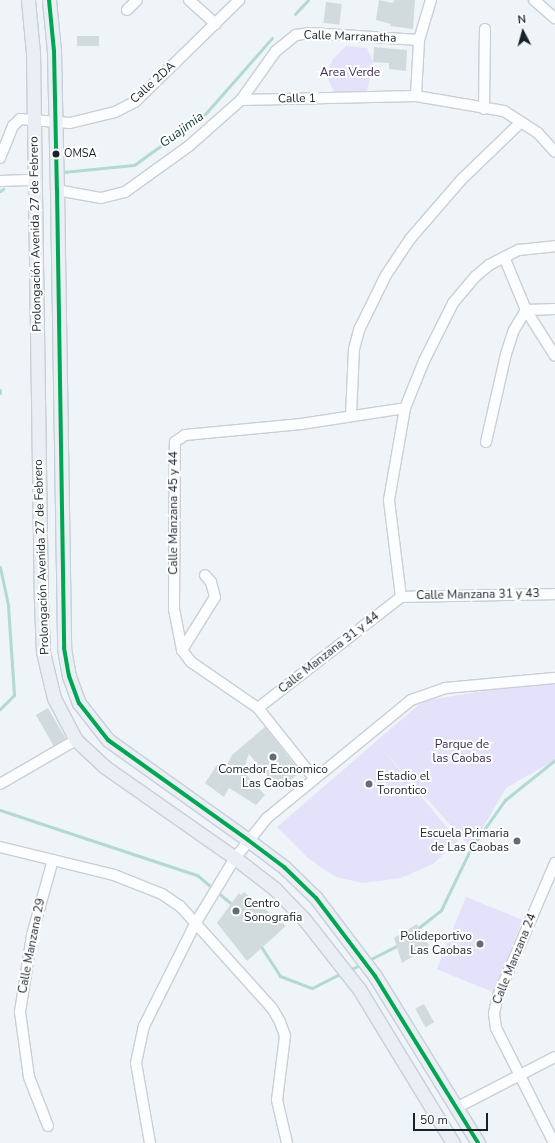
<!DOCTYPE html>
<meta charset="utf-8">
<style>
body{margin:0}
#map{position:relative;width:555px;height:1143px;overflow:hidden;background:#eef4f8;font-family:"Nunito Sans",sans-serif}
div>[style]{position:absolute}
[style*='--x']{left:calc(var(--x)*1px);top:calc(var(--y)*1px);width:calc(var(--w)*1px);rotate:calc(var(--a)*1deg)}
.green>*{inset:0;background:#e4e2fa;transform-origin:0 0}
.stream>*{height:3px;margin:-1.5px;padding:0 1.5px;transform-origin:1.5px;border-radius:1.5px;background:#b2dad2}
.building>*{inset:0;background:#d1dbde;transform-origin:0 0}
.roads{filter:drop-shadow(1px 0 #c8d0d6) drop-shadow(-1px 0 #c8d0d6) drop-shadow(0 1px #c8d0d6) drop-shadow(0 -1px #c8d0d6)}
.minor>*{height:10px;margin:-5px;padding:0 5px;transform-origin:5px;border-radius:5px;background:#fcfdfe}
.major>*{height:13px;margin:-6.5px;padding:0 6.5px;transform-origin:6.5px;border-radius:6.5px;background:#eaeef5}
.bus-1>*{height:4px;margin:-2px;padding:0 2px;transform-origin:2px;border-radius:2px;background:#00a651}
.dots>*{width:11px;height:11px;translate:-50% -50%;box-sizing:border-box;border:2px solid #fff;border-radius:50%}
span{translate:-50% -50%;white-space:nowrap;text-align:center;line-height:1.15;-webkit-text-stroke:4px #fff;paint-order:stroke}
.bus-label{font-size:11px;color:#18232a}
.left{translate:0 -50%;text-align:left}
.street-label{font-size:12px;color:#18232a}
.park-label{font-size:12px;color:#3a295d}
.poi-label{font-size:12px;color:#18232a}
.right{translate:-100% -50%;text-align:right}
.water-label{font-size:13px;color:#18473d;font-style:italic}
.north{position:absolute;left:503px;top:12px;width:40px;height:40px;-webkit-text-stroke:3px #fff;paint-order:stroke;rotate:354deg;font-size:11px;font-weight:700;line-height:16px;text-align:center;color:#18232a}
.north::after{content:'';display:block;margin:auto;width:14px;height:18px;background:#18232a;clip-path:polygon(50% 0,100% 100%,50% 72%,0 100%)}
.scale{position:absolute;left:413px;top:1113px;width:75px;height:18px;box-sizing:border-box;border:2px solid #18232a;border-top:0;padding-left:5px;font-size:12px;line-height:14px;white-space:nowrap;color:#18232a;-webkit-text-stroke:3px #fff;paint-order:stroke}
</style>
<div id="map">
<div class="green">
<i style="clip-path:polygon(346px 46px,367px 48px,373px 62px,366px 96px,336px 97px,326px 74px,333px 59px)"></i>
<i style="clip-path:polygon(555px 679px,555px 760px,506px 788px,471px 848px,385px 752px,458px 841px,433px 864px,401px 878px,363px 883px,336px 877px,309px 859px,277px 827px,423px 701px)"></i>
<i style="left:466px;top:897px;width:61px;height:78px;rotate:22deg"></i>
</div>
<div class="stream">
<i style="--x:295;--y:14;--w:19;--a:-47"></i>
<i style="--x:63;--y:172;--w:71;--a:-5.6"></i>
<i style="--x:134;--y:165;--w:89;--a:-35.8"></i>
<i style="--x:206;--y:113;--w:100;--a:-48.7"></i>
<i style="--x:0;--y:191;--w:4;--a:-34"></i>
<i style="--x:0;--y:390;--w:3;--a:90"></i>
<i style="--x:0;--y:567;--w:40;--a:78"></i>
<i style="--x:8;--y:606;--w:89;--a:86.1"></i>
<i style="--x:14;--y:695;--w:20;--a:135"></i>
<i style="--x:0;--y:810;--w:207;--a:18.3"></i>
<i style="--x:197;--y:875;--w:48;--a:40"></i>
<i style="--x:417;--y:929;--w:31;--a:-38"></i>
<i style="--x:441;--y:910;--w:69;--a:-64.2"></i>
<i style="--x:471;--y:848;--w:59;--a:-54.7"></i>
<i style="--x:505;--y:800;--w:64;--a:-38.7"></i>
<i style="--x:260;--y:945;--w:37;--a:57"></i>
<i style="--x:280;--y:976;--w:34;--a:21"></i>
<i style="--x:312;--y:988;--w:34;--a:-27"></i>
<i style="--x:367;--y:961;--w:36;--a:-27"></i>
<i style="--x:349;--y:970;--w:14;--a:-25"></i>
</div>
<div class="building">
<i style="clip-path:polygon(379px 0,393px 3px,394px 0,415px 0,413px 29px,390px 26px,391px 24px,376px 20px)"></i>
<i style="left:326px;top:2px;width:16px;height:21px;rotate:7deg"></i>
<i style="left:99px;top:36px;width:10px;height:22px;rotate:90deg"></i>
<i style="clip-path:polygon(374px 47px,407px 50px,406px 71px,389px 69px,389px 63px,373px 62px)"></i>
<i style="left:48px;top:708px;width:36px;height:14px;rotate:60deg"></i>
<i style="clip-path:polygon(265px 727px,300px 772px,279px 790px,249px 754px,243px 771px,265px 795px,256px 805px,229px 788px,224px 797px,205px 783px,217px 765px,224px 770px,232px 755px)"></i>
<i style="clip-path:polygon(244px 892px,286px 926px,247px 961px,217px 923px,239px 893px,241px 895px)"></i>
<i style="clip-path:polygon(417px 924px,429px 946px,402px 963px,394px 938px)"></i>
<i style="left:424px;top:1004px;width:21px;height:10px;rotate:61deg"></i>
</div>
<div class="roads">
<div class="minor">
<i style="--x:189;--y:0;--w:36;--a:42"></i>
<i style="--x:534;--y:0;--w:28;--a:41"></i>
<i style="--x:127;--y:10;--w:14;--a:-45"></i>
<i style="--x:416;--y:96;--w:56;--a:-86.9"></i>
<i style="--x:419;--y:40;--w:42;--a:-73.3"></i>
<i style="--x:241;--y:100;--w:60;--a:-54.5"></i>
<i style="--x:276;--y:51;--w:26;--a:-39"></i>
<i style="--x:296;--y:35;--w:14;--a:-8"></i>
<i style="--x:310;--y:33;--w:109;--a:3.7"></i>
<i style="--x:484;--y:109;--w:80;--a:-89.3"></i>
<i style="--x:0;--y:158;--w:35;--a:-68"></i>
<i style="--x:13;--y:126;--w:10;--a:-45"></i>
<i style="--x:20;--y:119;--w:50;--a:4.6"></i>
<i style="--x:70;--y:123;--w:46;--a:-13.7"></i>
<i style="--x:115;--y:112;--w:22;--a:-27"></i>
<i style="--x:135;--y:102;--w:146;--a:-44.4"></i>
<i style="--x:0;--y:181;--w:35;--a:-2"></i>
<i style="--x:57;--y:190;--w:45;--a:10.3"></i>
<i style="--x:101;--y:198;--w:25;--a:-14"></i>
<i style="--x:125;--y:192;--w:79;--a:-35.7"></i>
<i style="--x:189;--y:146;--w:69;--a:-41.5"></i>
<i style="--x:241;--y:100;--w:175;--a:-1.3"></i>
<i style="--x:416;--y:96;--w:89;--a:9.7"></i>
<i style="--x:504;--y:111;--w:40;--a:32.9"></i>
<i style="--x:538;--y:133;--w:25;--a:48"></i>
<i style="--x:555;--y:309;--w:29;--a:178"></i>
<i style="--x:526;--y:310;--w:54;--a:57.8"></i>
<i style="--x:351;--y:415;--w:66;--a:-87.4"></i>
<i style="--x:354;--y:349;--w:20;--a:-75"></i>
<i style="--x:359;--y:330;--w:61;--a:-63.9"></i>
<i style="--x:386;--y:275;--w:43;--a:-56.3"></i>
<i style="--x:410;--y:239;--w:79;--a:-49.1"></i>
<i style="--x:462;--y:179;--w:82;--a:-44"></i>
<i style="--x:486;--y:442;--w:90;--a:-77.2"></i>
<i style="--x:506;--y:354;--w:25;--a:-72"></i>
<i style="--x:514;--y:330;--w:23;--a:-59"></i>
<i style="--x:526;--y:310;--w:57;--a:-112.5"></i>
<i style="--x:401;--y:597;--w:98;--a:-97.1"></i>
<i style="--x:389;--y:500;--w:93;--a:-80.1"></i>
<i style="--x:405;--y:408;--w:51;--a:-68"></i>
<i style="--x:424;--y:361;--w:65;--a:-63.4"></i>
<i style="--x:453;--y:303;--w:35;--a:-50"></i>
<i style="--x:476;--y:276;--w:17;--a:-40"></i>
<i style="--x:489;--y:265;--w:34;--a:-27"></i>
<i style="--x:519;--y:250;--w:36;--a:-6"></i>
<i style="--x:401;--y:597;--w:154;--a:-1.1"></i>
<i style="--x:182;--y:650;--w:62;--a:-58.1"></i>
<i style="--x:215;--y:597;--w:16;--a:-105"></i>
<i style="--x:211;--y:582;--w:9;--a:-131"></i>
<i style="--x:258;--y:708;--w:181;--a:-37.8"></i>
<i style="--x:313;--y:777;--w:88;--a:-128.6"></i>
<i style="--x:258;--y:708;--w:81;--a:-145.5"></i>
<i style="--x:191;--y:662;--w:15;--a:-127"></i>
<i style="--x:182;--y:650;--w:42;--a:-101"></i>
<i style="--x:174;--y:609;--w:167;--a:-89.7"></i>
<i style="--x:175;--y:442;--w:12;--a:-35"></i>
<i style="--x:185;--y:435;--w:117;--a:-5.4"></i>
<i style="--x:301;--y:424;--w:105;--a:-8.7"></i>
<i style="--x:0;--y:784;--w:88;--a:-30.1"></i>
<i style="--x:0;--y:847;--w:117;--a:13.8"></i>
<i style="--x:114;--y:875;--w:52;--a:21.6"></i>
<i style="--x:162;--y:894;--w:22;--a:34"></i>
<i style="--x:180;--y:906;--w:137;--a:48"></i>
<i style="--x:272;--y:1008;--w:16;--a:60"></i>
<i style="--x:280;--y:1022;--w:15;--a:70"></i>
<i style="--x:285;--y:1036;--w:64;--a:97.1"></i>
<i style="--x:277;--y:1100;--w:44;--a:76.9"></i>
<i style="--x:456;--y:1108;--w:111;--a:-27.3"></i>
<i style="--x:48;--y:1126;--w:53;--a:-111.2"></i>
<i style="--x:29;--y:1077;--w:66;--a:-97.9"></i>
<i style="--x:20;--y:1012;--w:78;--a:-81.1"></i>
<i style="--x:32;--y:935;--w:78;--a:-74.4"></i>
<i style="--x:150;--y:1143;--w:81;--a:-99.9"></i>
<i style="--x:136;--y:1063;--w:38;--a:-78"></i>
<i style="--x:144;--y:1026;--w:114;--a:-63.4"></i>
<i style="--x:195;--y:924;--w:77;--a:-58.8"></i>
<i style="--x:235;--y:858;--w:51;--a:-51.3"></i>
<i style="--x:267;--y:818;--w:186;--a:-39.3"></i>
<i style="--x:411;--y:700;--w:36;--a:-19"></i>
<i style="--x:445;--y:688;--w:110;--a:-5.2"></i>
<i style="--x:554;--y:1143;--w:129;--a:-116.8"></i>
<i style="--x:496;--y:1028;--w:15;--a:-98"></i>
<i style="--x:494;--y:1013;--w:17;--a:-77"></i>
<i style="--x:498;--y:996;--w:145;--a:-66.8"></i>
</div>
<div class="major">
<i style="--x:28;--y:0;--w:53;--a:84.6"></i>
<i style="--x:33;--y:53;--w:550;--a:89.17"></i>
<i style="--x:41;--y:603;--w:49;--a:87.7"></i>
<i style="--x:43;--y:652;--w:47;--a:76.6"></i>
<i style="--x:54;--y:698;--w:47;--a:62.4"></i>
<i style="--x:76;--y:740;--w:40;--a:43"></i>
<i style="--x:105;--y:767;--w:159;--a:35"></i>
<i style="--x:235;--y:858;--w:51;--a:37.8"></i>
<i style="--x:275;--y:889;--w:42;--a:46"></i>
<i style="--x:304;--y:919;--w:89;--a:51.8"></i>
<i style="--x:359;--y:989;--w:180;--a:58.6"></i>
<i style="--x:49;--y:0;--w:51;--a:84.4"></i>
<i style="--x:54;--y:51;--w:139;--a:88.8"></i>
<i style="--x:57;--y:190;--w:458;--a:89.1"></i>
<i style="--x:64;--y:648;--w:28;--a:80"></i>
<i style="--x:69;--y:676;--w:29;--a:70"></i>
<i style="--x:79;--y:703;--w:47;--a:51.9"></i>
<i style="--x:108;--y:740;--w:172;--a:35.5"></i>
<i style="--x:248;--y:840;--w:45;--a:36.9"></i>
<i style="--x:284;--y:867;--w:45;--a:44.1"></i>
<i style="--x:316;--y:898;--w:98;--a:52.9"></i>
<i style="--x:375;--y:976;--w:196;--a:58.3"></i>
</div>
</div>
<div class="bus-1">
<i style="--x:49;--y:0;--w:51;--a:84.4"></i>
<i style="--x:54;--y:51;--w:139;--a:88.8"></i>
<i style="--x:57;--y:190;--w:458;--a:89.1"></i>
<i style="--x:64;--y:648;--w:28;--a:80"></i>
<i style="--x:69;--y:676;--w:29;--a:70"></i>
<i style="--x:79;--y:703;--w:47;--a:51.9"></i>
<i style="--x:108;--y:740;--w:172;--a:35.5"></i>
<i style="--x:248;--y:840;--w:45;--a:36.9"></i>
<i style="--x:284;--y:867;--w:45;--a:44.1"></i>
<i style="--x:316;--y:898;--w:98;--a:52.9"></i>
<i style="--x:375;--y:976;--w:196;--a:58.3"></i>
</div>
<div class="dots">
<i style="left:56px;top:154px;background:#18232a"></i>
<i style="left:273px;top:757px;background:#636c72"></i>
<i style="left:369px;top:784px;background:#636c72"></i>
<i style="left:517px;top:841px;background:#636c72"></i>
<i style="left:236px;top:911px;background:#636c72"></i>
<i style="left:480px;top:944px;background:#636c72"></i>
</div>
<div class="bus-label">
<span class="left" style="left:64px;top:154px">OMSA</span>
</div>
<div class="street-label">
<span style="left:350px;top:37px;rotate:2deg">Calle Marranatha</span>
<span style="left:153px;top:83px;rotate:-42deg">Calle 2DA</span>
<span style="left:297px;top:99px;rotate:-1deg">Calle 1</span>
<span style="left:36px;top:234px;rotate:-91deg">Prolongación Avenida 27 de Febrero</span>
<span style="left:174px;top:513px;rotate:-90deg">Calle Manzana 45 y 44</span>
<span style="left:42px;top:557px;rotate:-92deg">Prolongación Avenida 27 de Febrero</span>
<span style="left:478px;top:595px;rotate:-1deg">Calle Manzana 31 y 43</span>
<span style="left:329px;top:653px;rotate:-38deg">Calle Manzana 31 y 44</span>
<span style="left:32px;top:946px;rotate:-79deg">Calle Manzana 29</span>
<span style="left:515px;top:959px;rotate:-68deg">Calle Manzana 24</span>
</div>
<div class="park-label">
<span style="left:350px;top:73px">Area Verde</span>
<span style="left:462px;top:752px">Parque de<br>las Caobas</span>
</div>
<div class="poi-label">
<span style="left:273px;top:777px">Comedor Economico<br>Las Caobas</span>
<span class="left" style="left:377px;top:784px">Estadio el<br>Torontico</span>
<span class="right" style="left:509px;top:841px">Escuela Primaria<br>de Las Caobas</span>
<span class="left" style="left:244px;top:911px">Centro<br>Sonografia</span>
<span class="right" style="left:472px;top:944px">Polideportivo<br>Las Caobas</span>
</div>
<div class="water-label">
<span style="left:182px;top:130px;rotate:-36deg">Guajimia</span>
</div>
<div class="north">N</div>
<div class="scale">50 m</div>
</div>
